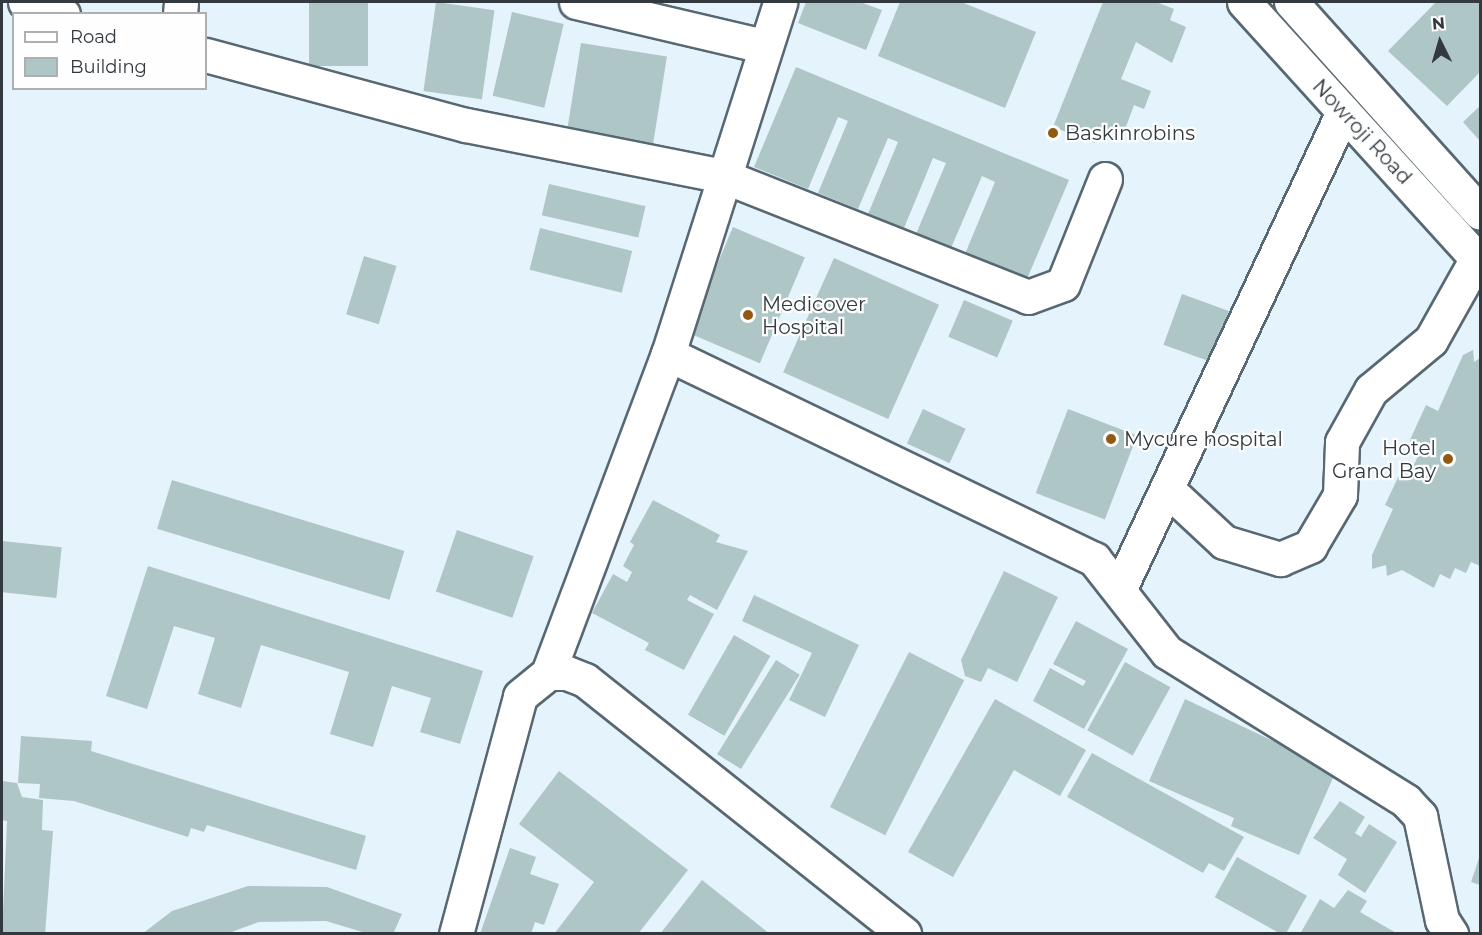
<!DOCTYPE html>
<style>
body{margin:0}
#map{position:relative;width:1482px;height:935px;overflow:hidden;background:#e4f3fc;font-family:Montserrat,sans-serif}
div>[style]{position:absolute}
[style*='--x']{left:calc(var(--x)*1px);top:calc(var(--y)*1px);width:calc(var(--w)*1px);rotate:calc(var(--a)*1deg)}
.building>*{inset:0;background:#afc6c7;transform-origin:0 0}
.roads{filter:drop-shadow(2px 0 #586872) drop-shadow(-2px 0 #586872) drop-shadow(0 2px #586872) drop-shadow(0 -2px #586872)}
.minor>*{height:33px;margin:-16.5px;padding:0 16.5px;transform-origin:16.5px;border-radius:16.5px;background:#fff}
.dots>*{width:16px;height:16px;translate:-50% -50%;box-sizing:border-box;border:3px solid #fefefe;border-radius:50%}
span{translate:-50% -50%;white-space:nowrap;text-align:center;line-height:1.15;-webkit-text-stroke:4.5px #fefefe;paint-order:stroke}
.street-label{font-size:20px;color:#333a3f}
.poi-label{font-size:20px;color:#333a3f}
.left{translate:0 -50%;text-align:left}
.right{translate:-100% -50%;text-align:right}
.frame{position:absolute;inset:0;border:3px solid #333a3f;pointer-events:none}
.legend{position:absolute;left:12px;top:12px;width:195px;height:78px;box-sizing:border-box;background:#fefefe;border:2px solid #adb0b2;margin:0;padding:8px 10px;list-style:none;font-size:18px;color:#333a3f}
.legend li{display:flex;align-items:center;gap:12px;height:30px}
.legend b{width:30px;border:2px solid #adb0b2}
.north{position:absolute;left:1410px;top:12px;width:60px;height:60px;-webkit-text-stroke:4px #fefefe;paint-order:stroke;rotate:355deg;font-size:16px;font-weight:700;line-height:24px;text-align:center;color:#333a3f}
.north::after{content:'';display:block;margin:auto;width:21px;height:27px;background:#333a3f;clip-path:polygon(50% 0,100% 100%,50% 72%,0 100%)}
</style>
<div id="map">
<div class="building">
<i style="left:309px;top:2px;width:59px;height:64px"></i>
<i style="left:436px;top:2px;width:59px;height:90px;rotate:8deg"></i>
<i style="clip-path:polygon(806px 2px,860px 2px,882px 10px,866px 50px,798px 23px)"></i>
<i style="clip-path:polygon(900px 2px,961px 2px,1036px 32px,1005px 108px,878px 56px)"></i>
<i style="clip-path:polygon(1103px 2px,1156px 2px,1174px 9px,1170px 20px,1186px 27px,1172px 63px,1136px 42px,1121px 79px,1151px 91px,1144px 109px,1134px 105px,1123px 135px,1102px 127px,1095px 143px,1053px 127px)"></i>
<i style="clip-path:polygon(1436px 2px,1480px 2px,1480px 72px,1447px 106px,1388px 51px)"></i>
<i style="left:512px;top:12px;width:53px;height:86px;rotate:13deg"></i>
<i style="left:581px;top:43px;width:87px;height:88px;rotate:9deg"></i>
<i style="clip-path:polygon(796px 67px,1069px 180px,1027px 279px,965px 254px,995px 182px,982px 176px,951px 248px,916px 234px,946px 163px,933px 158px,904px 228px,868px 214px,898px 142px,888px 138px,858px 209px,818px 193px,848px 121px,838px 117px,808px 189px,754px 167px)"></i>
<i style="clip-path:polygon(1480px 106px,1480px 141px,1463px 122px)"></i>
<i style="left:549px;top:184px;width:99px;height:32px;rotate:13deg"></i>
<i style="left:733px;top:227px;width:78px;height:115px;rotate:23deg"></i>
<i style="left:540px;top:228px;width:95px;height:43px;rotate:14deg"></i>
<i style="left:364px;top:256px;width:34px;height:61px;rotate:17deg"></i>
<i style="left:834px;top:258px;width:115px;height:125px;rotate:24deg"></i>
<i style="left:1182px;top:294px;width:50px;height:54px;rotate:20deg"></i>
<i style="left:964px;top:300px;width:53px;height:40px;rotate:23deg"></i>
<i style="clip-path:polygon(1473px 350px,1474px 362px,1480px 358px,1480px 566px,1471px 562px,1466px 573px,1455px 568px,1450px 579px,1440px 574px,1434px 588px,1402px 570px,1387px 576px,1386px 565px,1372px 569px,1372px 555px,1393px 509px,1385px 505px,1401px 471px,1409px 475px,1422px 448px,1409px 442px,1426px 405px,1438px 411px,1463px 355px)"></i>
<i style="left:923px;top:409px;width:47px;height:38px;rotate:25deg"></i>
<i style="left:1068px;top:409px;width:74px;height:90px;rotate:21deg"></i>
<i style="left:172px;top:480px;width:243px;height:51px;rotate:17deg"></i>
<i style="clip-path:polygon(653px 500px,720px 535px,716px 542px,748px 551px,717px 610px,690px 595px,687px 600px,714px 614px,684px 670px,645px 650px,649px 643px,592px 613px,613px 574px,627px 582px,632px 572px,623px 566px,634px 545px,630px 542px)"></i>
<i style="left:457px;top:530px;width:81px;height:65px;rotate:19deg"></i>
<i style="left:2px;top:541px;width:60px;height:51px;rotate:6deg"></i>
<i style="clip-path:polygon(148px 566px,483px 671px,460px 744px,420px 732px,431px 698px,392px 686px,373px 747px,330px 734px,349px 672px,261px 645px,241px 708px,198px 694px,215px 638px,174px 626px,147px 709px,106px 696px)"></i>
<i style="clip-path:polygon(1004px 571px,1058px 597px,1017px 682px,988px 668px,981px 682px,965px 676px,961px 660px)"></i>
<i style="clip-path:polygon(754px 595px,859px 645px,825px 717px,789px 700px,812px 653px,742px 621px)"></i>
<i style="clip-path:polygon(1076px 621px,1128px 649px,1084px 729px,1033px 701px,1050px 668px,1083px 686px,1086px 681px,1053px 664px)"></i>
<i style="left:734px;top:635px;width:42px;height:92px;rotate:30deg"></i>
<i style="left:909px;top:652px;width:62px;height:174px;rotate:27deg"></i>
<i style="left:776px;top:660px;width:28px;height:111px;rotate:32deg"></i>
<i style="left:1125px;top:662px;width:52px;height:78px;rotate:29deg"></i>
<i style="clip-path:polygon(995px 699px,1086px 750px,1060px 796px,1014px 770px,953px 877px,908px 852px)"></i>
<i style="clip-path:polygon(1185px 699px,1336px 771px,1299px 855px,1231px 826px,1234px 818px,1149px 781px)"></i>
<i style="clip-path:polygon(21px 736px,92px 741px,91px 751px,366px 836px,356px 870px,207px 825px,204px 832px,191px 828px,188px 837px,74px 801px,39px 798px,40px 784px,18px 783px)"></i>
<i style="clip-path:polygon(1092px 753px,1244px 837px,1224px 871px,1209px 863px,1203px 873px,1067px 797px)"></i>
<i style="clip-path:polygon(559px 771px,688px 870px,638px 934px,554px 934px,594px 882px,519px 824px)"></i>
<i style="clip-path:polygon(2px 781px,17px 783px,22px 797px,43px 800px,42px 830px,53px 831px,45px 934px,2px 934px,7px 821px,2px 820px)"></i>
<i style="clip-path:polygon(1340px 801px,1365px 817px,1355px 833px,1361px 837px,1369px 824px,1397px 842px,1365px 893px,1338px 875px,1347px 859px,1313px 838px)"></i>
<i style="clip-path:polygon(510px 848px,536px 857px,530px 874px,559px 884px,544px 925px,535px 922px,531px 934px,480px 934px)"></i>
<i style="clip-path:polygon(1480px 855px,1480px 885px,1471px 882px)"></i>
<i style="left:1237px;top:857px;width:80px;height:46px;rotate:29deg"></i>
<i style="clip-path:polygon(702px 880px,770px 934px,660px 934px)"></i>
<i style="clip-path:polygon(248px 886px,327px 887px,402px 914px,393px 934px,369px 934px,326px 921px,259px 922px,226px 934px,142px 934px,172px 911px)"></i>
<i style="clip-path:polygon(1348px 890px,1367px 901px,1360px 912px,1398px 934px,1300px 934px,1320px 899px,1334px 908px)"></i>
</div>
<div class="roads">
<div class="minor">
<i style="--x:25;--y:2;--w:40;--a:18"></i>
<i style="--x:576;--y:2;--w:193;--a:13.2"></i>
<i style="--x:1244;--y:2;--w:351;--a:47.8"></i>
<i style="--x:1291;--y:2;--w:283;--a:48.1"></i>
<i style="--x:180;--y:14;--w:12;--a:-85"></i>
<i style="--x:206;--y:55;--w:269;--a:15.1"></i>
<i style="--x:466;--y:125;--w:262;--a:11.2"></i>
<i style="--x:723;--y:176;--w:328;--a:21.6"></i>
<i style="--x:1028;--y:297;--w:37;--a:-20"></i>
<i style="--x:1063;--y:284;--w:113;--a:-68.2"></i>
<i style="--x:668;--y:354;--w:473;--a:25.7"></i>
<i style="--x:1094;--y:559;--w:118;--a:51.9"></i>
<i style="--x:1167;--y:652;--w:282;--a:31.9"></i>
<i style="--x:1406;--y:801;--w:21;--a:47"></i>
<i style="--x:1420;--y:816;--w:106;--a:78.1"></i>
<i style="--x:1442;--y:920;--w:17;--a:57"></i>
<i style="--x:1167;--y:489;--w:78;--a:42.9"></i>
<i style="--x:1224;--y:542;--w:59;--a:16.9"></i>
<i style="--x:1280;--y:559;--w:33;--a:-23"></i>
<i style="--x:1310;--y:546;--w:59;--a:-59.5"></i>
<i style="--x:1340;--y:495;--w:53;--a:-87.8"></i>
<i style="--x:1342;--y:442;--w:60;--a:-60.9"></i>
<i style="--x:1371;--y:390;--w:78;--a:-39.8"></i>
<i style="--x:1431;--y:340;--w:94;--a:-60.7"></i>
<i style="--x:1120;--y:588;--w:526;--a:-64.9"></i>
<i style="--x:548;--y:673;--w:341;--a:-69.4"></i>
<i style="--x:668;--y:354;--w:369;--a:-72.3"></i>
<i style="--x:456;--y:934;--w:246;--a:-74.9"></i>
<i style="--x:520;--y:696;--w:36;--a:-39"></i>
<i style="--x:548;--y:673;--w:19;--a:0"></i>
<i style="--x:567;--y:673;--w:19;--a:21"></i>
<i style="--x:585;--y:680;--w:408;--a:38.5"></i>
</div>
</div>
<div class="dots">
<i style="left:1053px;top:133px;background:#915911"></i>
<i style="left:748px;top:315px;background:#915911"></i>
<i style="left:1111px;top:439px;background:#915911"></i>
<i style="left:1448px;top:459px;background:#915911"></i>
</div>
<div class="street-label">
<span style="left:1362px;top:132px;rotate:47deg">Nowroji Road</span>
</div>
<div class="poi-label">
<span class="left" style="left:1065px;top:133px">Baskinrobins</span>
<span class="left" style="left:762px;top:316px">Medicover<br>Hospital</span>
<span class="left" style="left:1124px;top:439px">Mycure hospital</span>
<span class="right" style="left:1436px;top:460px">Hotel<br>Grand Bay</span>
</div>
<div class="frame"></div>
<ul class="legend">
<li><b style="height:8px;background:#fff"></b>Road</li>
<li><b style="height:16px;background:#afc6c7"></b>Building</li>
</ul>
<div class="north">N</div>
</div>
